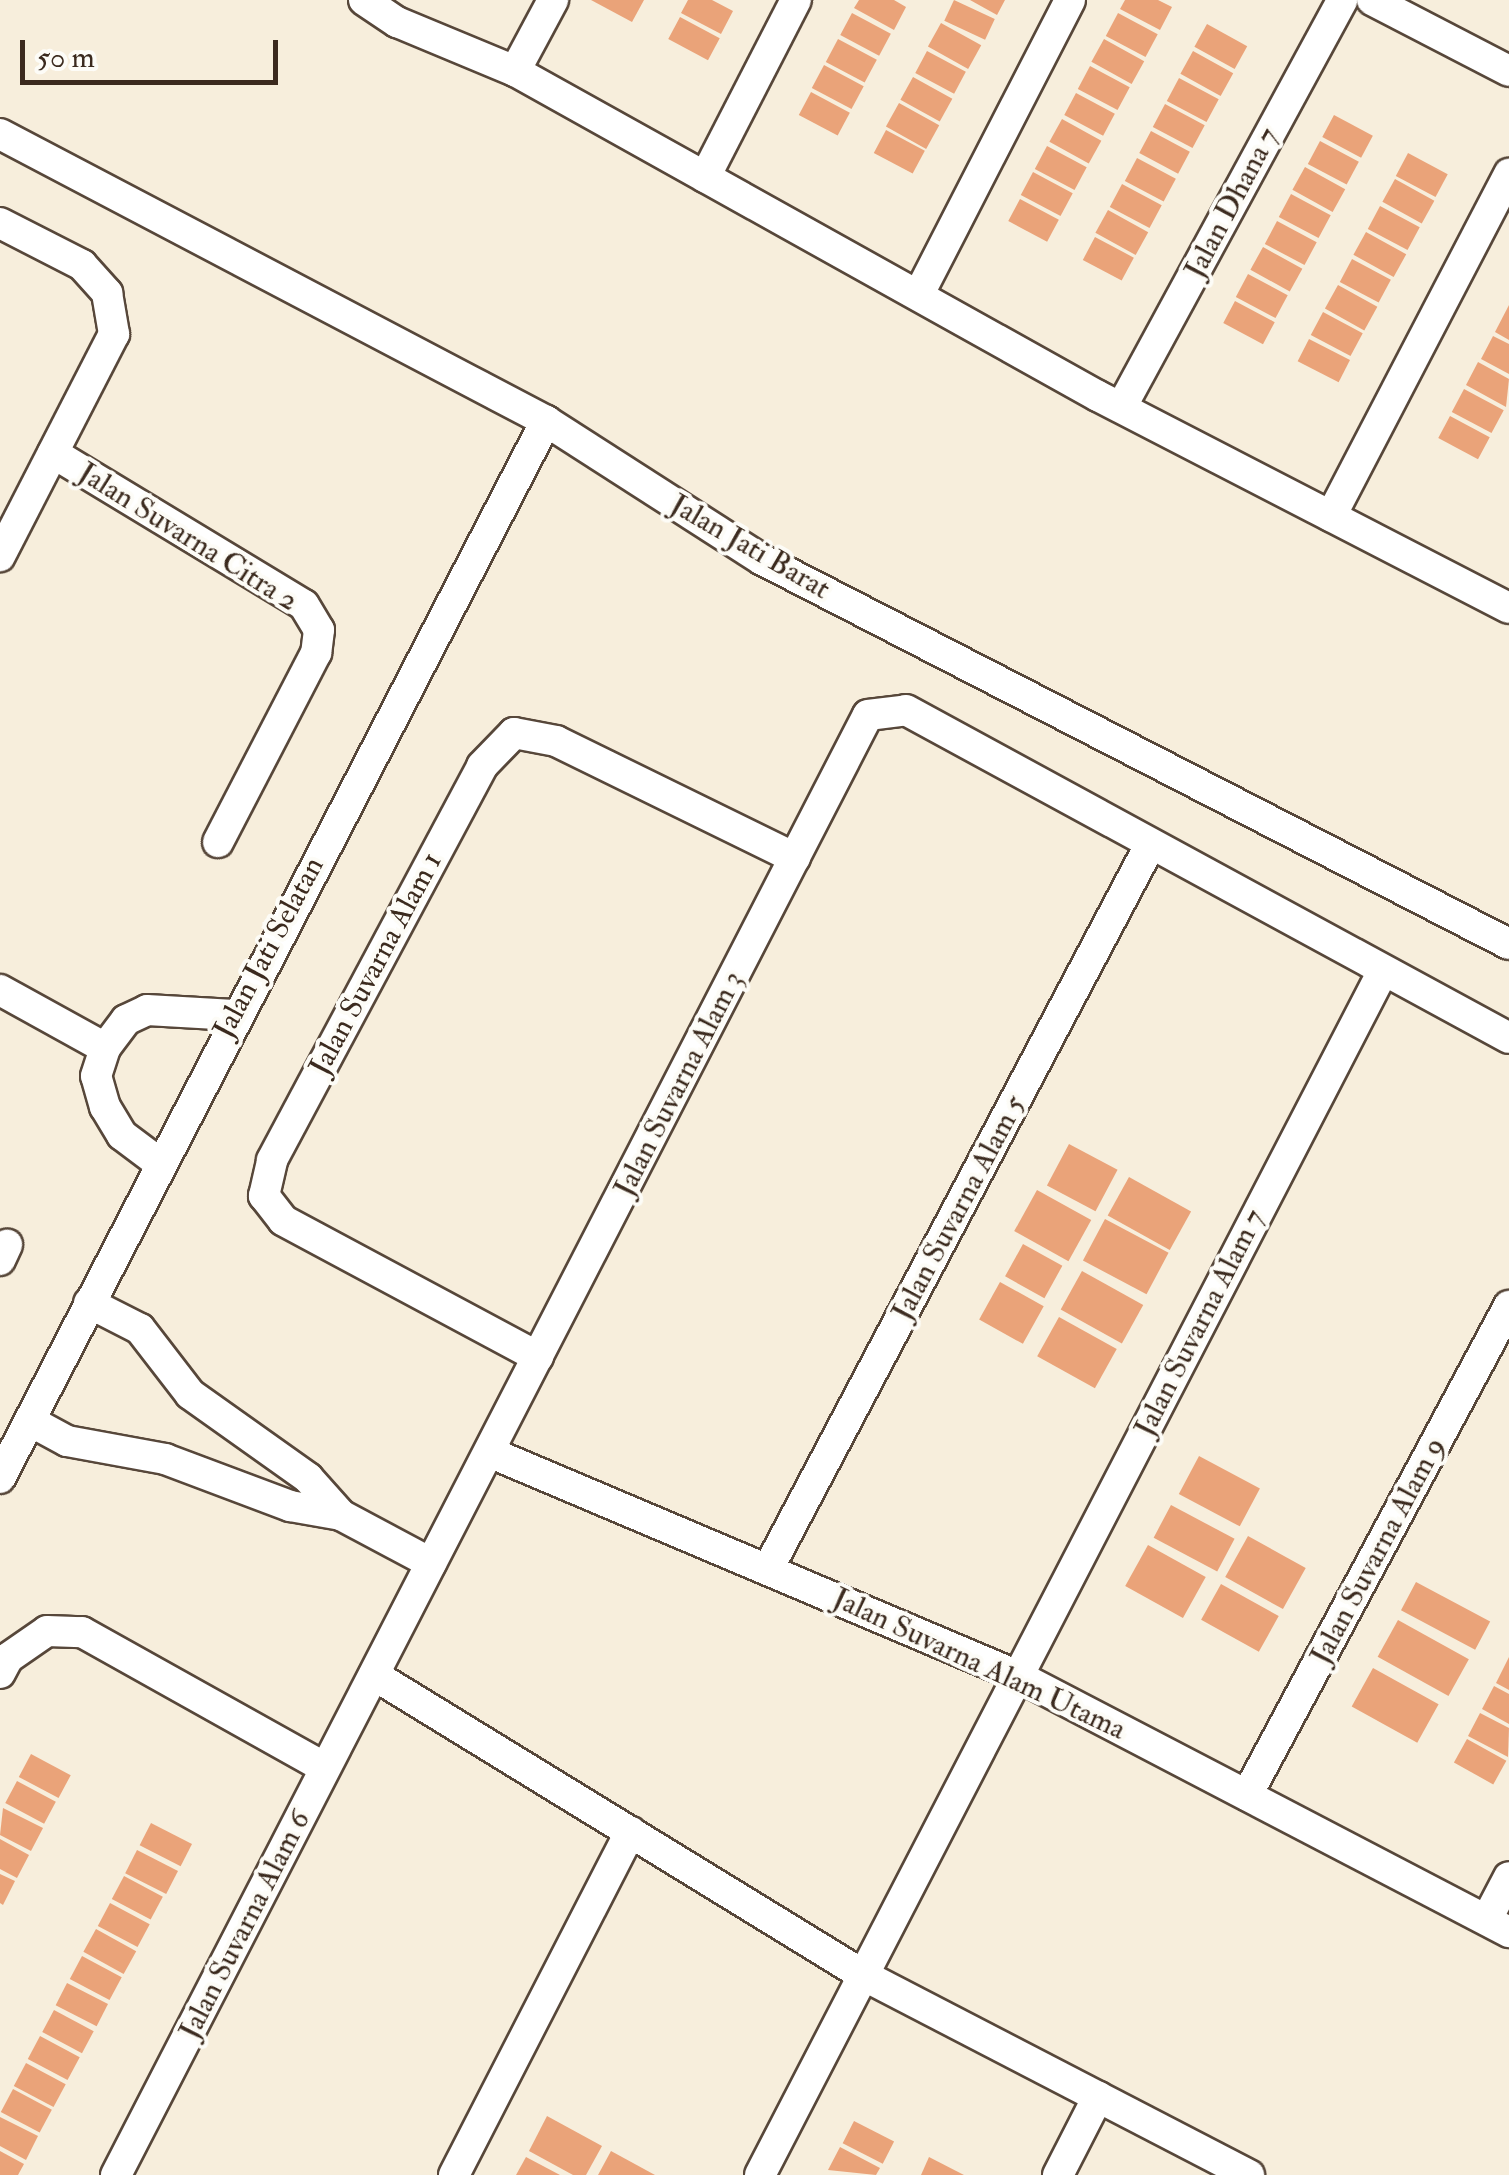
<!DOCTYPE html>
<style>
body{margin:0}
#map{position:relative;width:1509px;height:2175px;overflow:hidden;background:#f7eedc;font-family:"IM FELL Double Pica",serif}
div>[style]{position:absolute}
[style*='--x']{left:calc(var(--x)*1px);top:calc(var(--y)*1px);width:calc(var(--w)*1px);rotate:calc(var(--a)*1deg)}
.building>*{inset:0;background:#eaa379;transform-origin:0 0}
.roads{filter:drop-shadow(2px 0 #57473a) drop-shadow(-2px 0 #57473a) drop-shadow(0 2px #57473a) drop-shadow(0 -2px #57473a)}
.minor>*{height:30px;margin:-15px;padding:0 15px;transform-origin:15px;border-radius:15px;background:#fff}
span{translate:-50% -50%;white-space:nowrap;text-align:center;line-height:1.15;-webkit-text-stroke:8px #fdfcf7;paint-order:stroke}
.street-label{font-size:30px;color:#3b2a1e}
.scale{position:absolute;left:20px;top:40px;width:258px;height:45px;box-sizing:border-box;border:5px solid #3b2a1e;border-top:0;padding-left:12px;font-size:30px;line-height:35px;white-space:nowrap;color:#3b2a1e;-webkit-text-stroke:8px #fdfcf7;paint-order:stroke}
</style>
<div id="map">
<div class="building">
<i style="clip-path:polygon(591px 0,644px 0,632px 22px)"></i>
<i style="clip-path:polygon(688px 0,712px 0,733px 11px,721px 34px,681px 13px)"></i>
<i style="clip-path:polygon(859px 0,894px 0,906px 7px,894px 30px,854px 8px)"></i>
<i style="left:954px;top:0;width:45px;height:23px;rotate:25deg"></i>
<i style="clip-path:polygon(970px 0,1005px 0,997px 15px)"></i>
<i style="clip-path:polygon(1125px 0,1158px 0,1172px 7px,1160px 30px,1120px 9px)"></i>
<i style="left:852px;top:13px;width:44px;height:25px;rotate:28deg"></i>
<i style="left:1118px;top:13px;width:45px;height:26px;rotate:28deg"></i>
<i style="left:680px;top:17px;width:45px;height:25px;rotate:28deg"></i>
<i style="left:941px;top:23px;width:46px;height:27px;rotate:29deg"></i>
<i style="left:1207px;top:24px;width:46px;height:26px;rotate:29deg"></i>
<i style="left:838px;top:39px;width:44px;height:26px;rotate:28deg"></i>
<i style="left:1104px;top:39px;width:46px;height:26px;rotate:29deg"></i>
<i style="left:927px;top:51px;width:44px;height:25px;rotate:28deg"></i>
<i style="left:1193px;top:51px;width:46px;height:26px;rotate:29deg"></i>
<i style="left:824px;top:65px;width:45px;height:26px;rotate:28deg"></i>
<i style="left:1090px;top:66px;width:45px;height:26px;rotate:28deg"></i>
<i style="left:913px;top:77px;width:45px;height:26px;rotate:29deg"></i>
<i style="left:1179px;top:78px;width:45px;height:26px;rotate:28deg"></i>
<i style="left:811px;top:92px;width:44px;height:26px;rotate:28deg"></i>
<i style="left:1076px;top:93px;width:44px;height:25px;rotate:28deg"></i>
<i style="left:899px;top:103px;width:46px;height:27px;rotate:29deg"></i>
<i style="left:1165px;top:104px;width:45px;height:26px;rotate:28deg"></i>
<i style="left:1334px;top:115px;width:44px;height:25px;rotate:28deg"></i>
<i style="left:1062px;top:119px;width:45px;height:26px;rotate:29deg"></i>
<i style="left:886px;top:130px;width:44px;height:26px;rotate:28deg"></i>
<i style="left:1151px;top:131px;width:44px;height:25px;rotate:28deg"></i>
<i style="left:1320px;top:141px;width:44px;height:26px;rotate:28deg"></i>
<i style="left:1047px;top:146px;width:45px;height:26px;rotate:28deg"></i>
<i style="left:1408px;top:153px;width:45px;height:26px;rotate:28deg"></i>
<i style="left:1137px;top:158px;width:44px;height:26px;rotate:28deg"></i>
<i style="left:1305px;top:167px;width:46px;height:26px;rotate:29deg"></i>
<i style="left:1033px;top:172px;width:45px;height:26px;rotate:28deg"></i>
<i style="left:1395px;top:179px;width:45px;height:26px;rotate:29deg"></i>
<i style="left:1122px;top:184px;width:45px;height:26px;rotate:28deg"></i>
<i style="left:1291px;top:194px;width:45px;height:26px;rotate:28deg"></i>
<i style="left:1020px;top:199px;width:44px;height:25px;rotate:28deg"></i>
<i style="left:1380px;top:206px;width:45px;height:26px;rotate:28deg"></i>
<i style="left:1108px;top:210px;width:46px;height:26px;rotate:29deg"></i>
<i style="left:1277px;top:221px;width:45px;height:26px;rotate:28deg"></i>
<i style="left:1366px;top:232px;width:46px;height:26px;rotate:29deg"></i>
<i style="left:1095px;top:237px;width:44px;height:26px;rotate:28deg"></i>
<i style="left:1263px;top:247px;width:45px;height:26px;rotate:29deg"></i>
<i style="left:1352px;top:259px;width:44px;height:26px;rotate:28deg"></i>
<i style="left:1248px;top:274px;width:45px;height:26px;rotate:28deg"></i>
<i style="left:1338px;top:285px;width:45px;height:27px;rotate:29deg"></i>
<i style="left:1235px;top:301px;width:45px;height:25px;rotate:28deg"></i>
<i style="clip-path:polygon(1509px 305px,1509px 340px,1495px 332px)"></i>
<i style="left:1323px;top:312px;width:45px;height:26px;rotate:28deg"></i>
<i style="clip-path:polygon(1493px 336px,1509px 344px,1509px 374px,1481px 359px)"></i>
<i style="left:1309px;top:339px;width:46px;height:25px;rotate:27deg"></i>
<i style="clip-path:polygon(1478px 362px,1509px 379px,1506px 407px,1466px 385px)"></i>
<i style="left:1464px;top:389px;width:45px;height:26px;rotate:28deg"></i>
<i style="left:1450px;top:416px;width:45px;height:25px;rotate:28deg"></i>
<i style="left:1069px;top:1144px;width:55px;height:47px;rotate:28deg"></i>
<i style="left:1129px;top:1177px;width:71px;height:44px;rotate:29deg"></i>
<i style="left:1037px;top:1190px;width:62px;height:47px;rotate:29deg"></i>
<i style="left:1105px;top:1219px;width:72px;height:47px;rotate:28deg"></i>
<i style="left:1023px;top:1244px;width:45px;height:37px;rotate:29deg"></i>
<i style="left:1082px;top:1271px;width:70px;height:44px;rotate:29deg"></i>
<i style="left:1000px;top:1282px;width:50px;height:43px;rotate:29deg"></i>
<i style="left:1059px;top:1317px;width:66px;height:45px;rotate:29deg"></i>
<i style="left:1199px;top:1456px;width:69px;height:43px;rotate:28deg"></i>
<i style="left:1171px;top:1505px;width:72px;height:37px;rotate:28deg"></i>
<i style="left:1248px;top:1536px;width:66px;height:47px;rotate:29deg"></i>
<i style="left:1148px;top:1545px;width:66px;height:47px;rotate:29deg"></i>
<i style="left:1416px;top:1582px;width:84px;height:32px;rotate:28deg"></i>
<i style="left:1221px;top:1584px;width:66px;height:41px;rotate:29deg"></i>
<i style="left:1398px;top:1620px;width:81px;height:42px;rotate:29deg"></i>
<i style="clip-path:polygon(1509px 1657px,1509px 1690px,1496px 1683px)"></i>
<i style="left:1373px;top:1668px;width:75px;height:44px;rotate:29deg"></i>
<i style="clip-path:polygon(1494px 1686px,1509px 1694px,1509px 1724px,1482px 1709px)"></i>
<i style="clip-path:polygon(1480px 1713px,1509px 1728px,1508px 1757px,1468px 1736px)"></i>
<i style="left:1467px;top:1739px;width:45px;height:27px;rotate:29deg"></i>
<i style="left:31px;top:1754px;width:45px;height:26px;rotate:28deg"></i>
<i style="left:17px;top:1781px;width:44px;height:25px;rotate:28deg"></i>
<i style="clip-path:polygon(3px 1808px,43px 1828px,31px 1851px,0 1835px)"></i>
<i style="left:151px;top:1823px;width:46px;height:25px;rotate:27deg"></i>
<i style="clip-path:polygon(0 1839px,29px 1855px,17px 1878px,0 1869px)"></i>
<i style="left:137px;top:1850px;width:46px;height:26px;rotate:27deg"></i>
<i style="clip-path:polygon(0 1874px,15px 1881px,3px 1905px,0 1903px)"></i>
<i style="left:124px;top:1876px;width:44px;height:26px;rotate:28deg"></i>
<i style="left:110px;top:1903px;width:45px;height:26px;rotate:28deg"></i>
<i style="left:96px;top:1929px;width:46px;height:26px;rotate:29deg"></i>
<i style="left:82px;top:1956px;width:45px;height:26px;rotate:28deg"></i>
<i style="left:67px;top:1983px;width:46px;height:25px;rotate:27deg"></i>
<i style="left:54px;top:2010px;width:45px;height:25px;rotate:28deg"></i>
<i style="left:40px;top:2036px;width:45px;height:26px;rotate:28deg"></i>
<i style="left:26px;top:2063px;width:45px;height:26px;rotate:28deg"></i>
<i style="left:13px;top:2089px;width:44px;height:26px;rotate:28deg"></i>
<i style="clip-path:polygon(547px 2116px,602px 2146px,586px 2175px,573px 2175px,529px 2151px)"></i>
<i style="clip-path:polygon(0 2117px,38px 2136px,26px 2160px,0 2146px)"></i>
<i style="left:854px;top:2121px;width:45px;height:25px;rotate:27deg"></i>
<i style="clip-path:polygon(840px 2147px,880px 2168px,876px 2175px,828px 2170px)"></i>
<i style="clip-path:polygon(0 2151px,24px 2164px,18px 2175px,0 2175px)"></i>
<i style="clip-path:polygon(611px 2151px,655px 2175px,598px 2175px)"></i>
<i style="clip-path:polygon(526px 2157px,560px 2175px,516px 2175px)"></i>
<i style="clip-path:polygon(929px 2157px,964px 2175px,921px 2175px)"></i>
</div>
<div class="roads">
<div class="minor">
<i style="--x:364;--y:0;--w:40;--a:34"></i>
<i style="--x:397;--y:22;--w:128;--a:22.6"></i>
<i style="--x:515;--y:71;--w:667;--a:29.14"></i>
<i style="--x:1098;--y:396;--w:462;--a:27.3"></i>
<i style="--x:1372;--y:0;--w:154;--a:27.4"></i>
<i style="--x:515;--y:71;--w:81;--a:-61.8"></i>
<i style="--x:0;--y:134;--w:617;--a:27.73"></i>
<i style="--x:546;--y:421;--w:255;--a:32.7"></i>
<i style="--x:761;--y:559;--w:841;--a:27.24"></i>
<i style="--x:705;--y:177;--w:199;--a:-62.8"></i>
<i style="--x:0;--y:223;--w:92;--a:27.1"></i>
<i style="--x:82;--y:265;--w:38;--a:48"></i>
<i style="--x:107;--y:293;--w:42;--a:80.3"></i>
<i style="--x:114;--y:334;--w:250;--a:117.2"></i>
<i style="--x:920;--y:292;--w:328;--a:-62.8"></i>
<i style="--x:1122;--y:406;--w:462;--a:-61.5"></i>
<i style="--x:53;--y:453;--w:293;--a:31.2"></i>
<i style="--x:304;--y:605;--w:29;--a:59"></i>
<i style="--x:319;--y:630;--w:23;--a:97"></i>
<i style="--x:316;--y:653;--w:213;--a:117.4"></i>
<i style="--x:1331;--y:516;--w:386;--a:-62.5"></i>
<i style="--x:0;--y:990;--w:120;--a:28.9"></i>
<i style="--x:158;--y:1162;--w:45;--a:-143.1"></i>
<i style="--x:122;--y:1135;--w:33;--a:-121"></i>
<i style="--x:105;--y:1107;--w:32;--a:-106"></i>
<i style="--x:96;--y:1076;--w:29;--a:-72"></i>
<i style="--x:105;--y:1048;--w:35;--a:-53"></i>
<i style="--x:126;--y:1020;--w:23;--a:-25"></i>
<i style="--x:147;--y:1010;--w:87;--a:3.3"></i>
<i style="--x:0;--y:1260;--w:17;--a:-65"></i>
<i style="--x:89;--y:1303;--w:57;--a:27"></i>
<i style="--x:140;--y:1329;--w:82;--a:52.4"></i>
<i style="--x:190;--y:1394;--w:145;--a:35.4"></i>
<i style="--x:308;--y:1478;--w:50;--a:48.3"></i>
<i style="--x:538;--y:1357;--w:289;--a:-151.8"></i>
<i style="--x:283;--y:1220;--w:31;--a:-128"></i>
<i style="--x:264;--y:1196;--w:37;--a:-77"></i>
<i style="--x:272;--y:1160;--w:446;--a:-61.9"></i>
<i style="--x:482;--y:766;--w:46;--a:-45.9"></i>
<i style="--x:514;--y:733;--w:43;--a:10.8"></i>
<i style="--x:556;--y:741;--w:266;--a:26.1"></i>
<i style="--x:30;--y:1421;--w:42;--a:28.4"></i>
<i style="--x:67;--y:1441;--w:100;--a:10.4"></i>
<i style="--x:165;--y:1459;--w:134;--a:20.6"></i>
<i style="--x:290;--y:1506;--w:52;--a:10"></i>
<i style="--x:341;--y:1515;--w:102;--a:28.1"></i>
<i style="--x:489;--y:1452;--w:574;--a:22.95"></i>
<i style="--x:1018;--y:1676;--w:554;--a:27.54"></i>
<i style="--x:0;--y:1478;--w:1190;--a:-62.68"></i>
<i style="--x:768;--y:1569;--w:816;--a:-62.18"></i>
<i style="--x:0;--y:1673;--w:17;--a:-62"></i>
<i style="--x:8;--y:1658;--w:47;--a:-34.7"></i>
<i style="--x:47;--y:1631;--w:35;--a:2"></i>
<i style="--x:82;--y:1632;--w:278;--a:29.2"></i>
<i style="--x:374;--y:1675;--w:574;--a:31.53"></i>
<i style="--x:863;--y:1975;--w:435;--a:27.4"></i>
<i style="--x:1247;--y:1795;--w:555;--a:-61.82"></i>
<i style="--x:1487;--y:1919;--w:47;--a:-62.4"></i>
<i style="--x:116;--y:2175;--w:1642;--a:-62.75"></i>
<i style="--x:868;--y:715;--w:38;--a:-7"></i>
<i style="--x:906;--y:710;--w:686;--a:28.54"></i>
<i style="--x:454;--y:2175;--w:386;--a:-62.8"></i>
<i style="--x:760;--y:2175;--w:1356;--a:-62.64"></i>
<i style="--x:1058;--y:2175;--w:88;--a:-62.9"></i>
</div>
</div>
<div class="street-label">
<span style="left:1232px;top:203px;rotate:-62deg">Jalan Dhana 7</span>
<span style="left:188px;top:537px;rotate:32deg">Jalan Suvarna Citra 2</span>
<span style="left:750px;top:547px;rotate:30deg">Jalan Jati Barat</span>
<span style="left:269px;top:948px;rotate:-62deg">Jalan Jati Selatan</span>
<span style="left:376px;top:964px;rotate:-62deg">Jalan Suvarna Alam 1</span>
<span style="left:679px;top:1084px;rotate:-63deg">Jalan Suvarna Alam 3</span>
<span style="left:959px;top:1208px;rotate:-62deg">Jalan Suvarna Alam 5</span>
<span style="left:1200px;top:1323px;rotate:-63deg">Jalan Suvarna Alam 7</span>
<span style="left:1378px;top:1551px;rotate:-62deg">Jalan Suvarna Alam 9</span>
<span style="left:979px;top:1664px;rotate:25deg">Jalan Suvarna Alam Utama</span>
<span style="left:245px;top:1925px;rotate:-63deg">Jalan Suvarna Alam 6</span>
</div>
<div class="scale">50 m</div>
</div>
